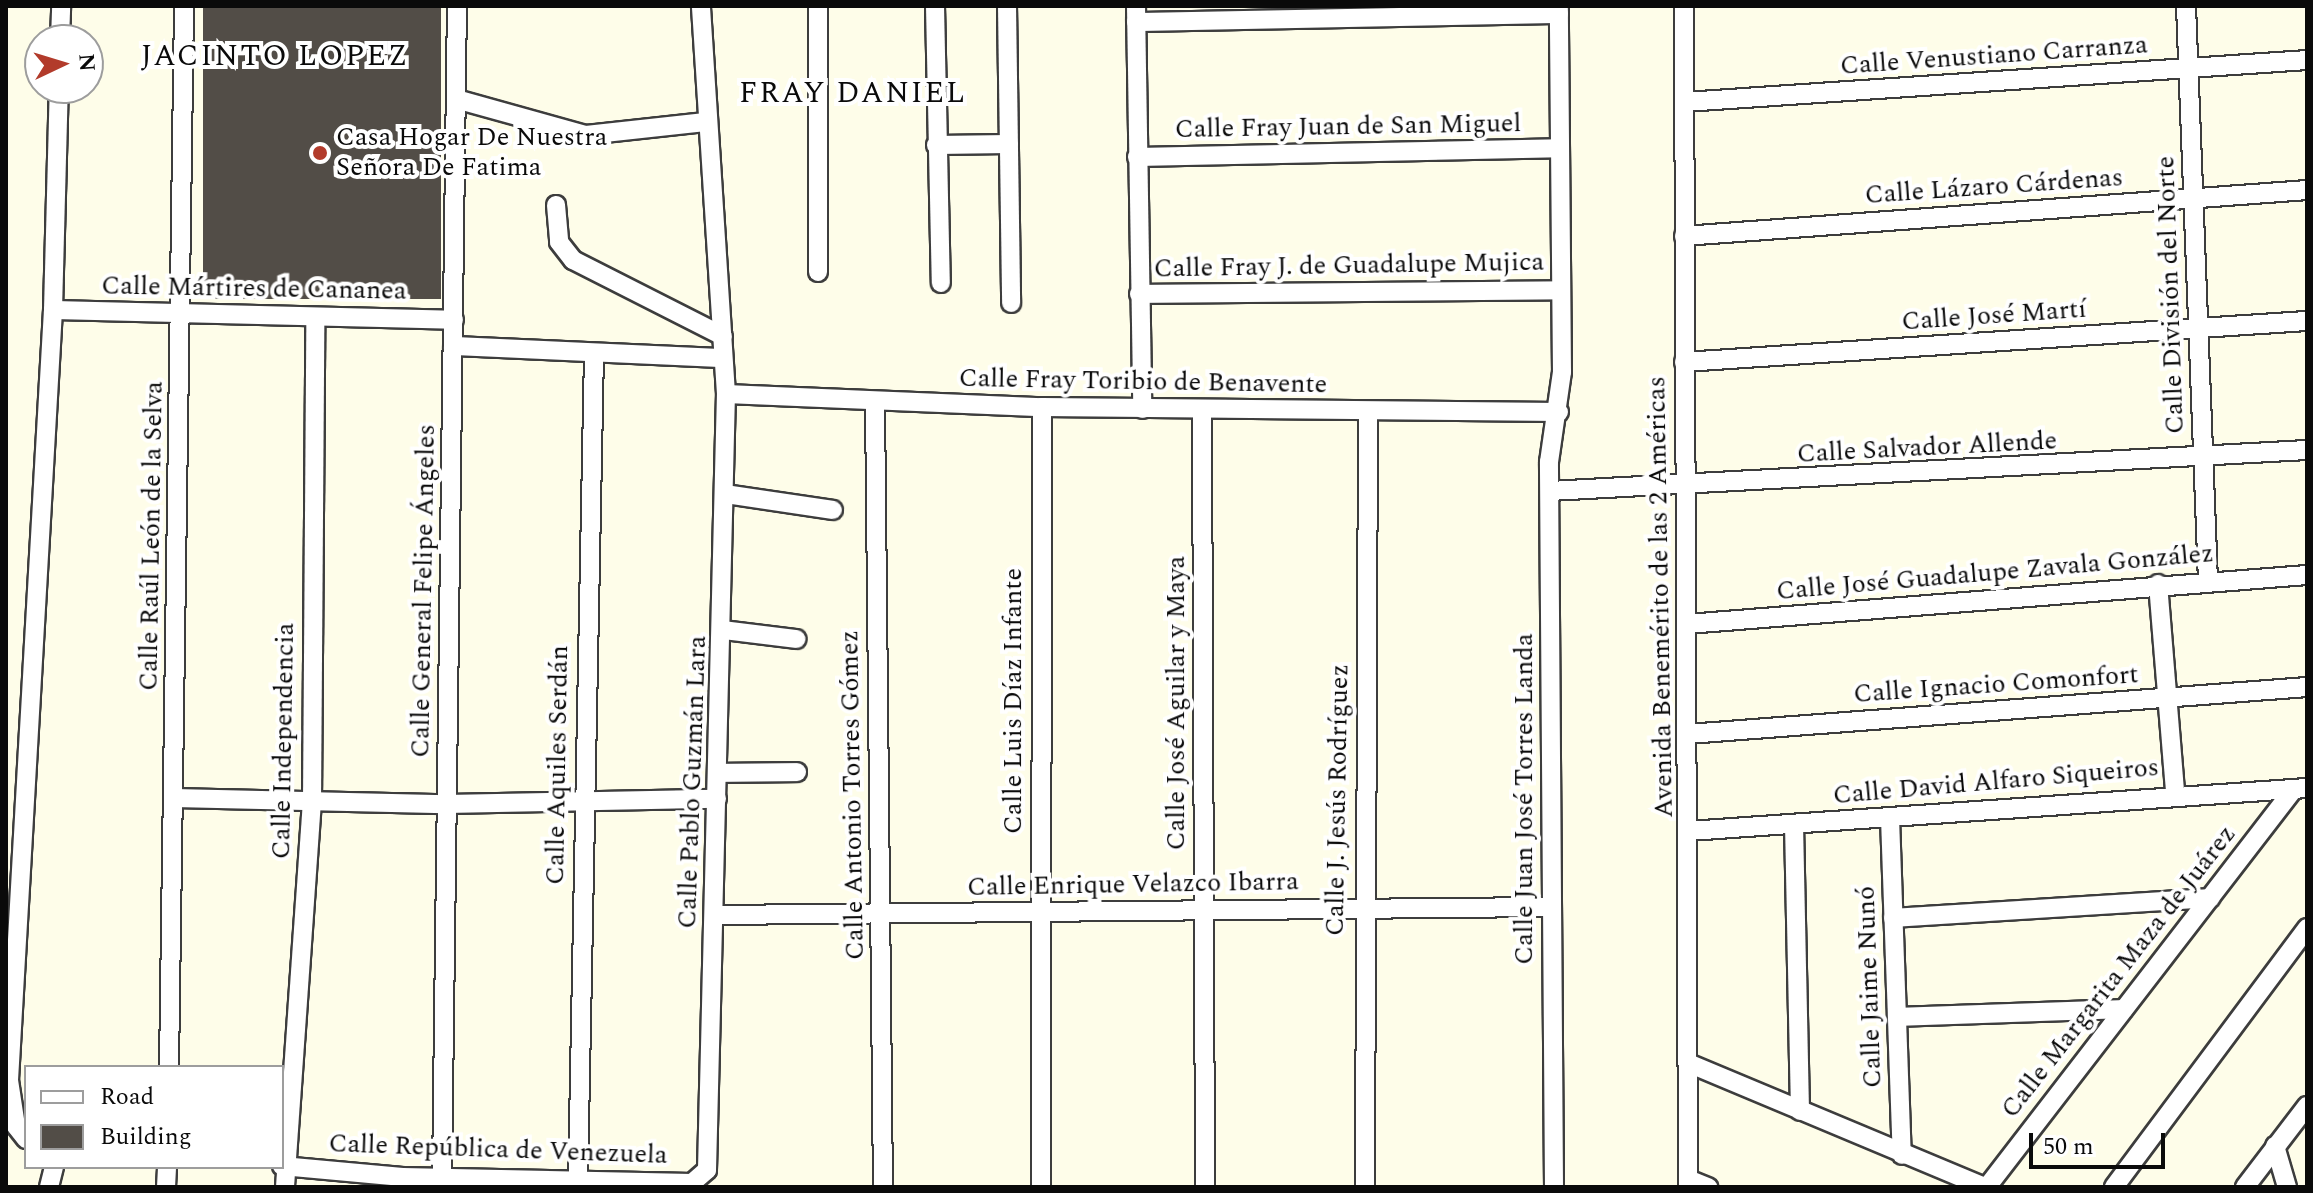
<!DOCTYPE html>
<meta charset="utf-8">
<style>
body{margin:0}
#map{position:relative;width:2313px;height:1193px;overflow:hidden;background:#fefde9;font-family:Spectral,serif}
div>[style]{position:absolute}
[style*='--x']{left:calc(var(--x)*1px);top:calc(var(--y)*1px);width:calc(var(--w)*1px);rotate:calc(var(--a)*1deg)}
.building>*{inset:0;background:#524d47;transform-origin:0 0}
.roads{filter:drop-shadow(2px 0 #3d3d3d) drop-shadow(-2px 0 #3d3d3d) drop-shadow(0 2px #3d3d3d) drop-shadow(0 -2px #3d3d3d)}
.street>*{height:18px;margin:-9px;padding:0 9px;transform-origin:9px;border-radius:9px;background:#fff}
.dots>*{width:22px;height:22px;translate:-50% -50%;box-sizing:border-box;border:4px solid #fff;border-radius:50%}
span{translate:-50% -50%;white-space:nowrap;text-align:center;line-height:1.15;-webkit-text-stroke:8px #fff;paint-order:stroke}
.street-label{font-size:26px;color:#0a0a0a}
.poi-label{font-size:26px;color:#0a0a0a}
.left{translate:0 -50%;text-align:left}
.quarter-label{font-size:30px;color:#0a0a0a;letter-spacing:2px}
.frame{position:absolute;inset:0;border:8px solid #0a0a0a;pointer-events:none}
.legend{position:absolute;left:24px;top:1065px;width:260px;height:104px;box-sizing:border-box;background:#fff;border:2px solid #9d9d9d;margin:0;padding:10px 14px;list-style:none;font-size:24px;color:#0a0a0a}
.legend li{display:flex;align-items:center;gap:16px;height:40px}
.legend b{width:40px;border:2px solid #9d9d9d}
.north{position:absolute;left:24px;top:24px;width:80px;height:80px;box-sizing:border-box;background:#fff;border:2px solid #9d9d9d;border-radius:50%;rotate:86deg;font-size:22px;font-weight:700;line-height:32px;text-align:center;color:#0a0a0a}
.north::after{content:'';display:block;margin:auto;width:28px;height:36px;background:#b23b2b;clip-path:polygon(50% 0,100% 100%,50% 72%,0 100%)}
.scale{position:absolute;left:2029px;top:1133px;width:136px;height:36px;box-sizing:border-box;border:4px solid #0a0a0a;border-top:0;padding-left:10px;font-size:24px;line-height:28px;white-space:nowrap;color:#0a0a0a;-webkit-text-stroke:6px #fff;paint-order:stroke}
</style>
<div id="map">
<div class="building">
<i style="left:203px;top:6px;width:238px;height:293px"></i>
</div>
<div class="roads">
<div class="street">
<i style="--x:818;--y:6;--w:266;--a:90"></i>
<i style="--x:935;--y:6;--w:277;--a:88.8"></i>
<i style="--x:1007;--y:6;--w:297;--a:89.2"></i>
<i style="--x:1136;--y:6;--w:403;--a:89.1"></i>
<i style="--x:1684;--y:6;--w:1181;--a:89.81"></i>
<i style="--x:2186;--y:6;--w:575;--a:87.81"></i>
<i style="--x:1136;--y:22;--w:423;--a:-1.1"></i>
<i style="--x:60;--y:40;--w:34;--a:-88"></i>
<i style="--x:456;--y:99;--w:135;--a:15.5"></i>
<i style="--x:586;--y:135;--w:120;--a:-6.2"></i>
<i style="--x:1685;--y:102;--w:623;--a:-3.86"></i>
<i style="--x:936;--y:145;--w:73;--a:-0.8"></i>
<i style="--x:1137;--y:157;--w:422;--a:-1.2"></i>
<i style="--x:556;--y:205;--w:37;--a:85"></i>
<i style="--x:559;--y:242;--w:23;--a:52"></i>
<i style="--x:573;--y:260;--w:168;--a:26.9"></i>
<i style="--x:1684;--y:236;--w:625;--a:-4.22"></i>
<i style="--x:1139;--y:294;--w:421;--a:-0.5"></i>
<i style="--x:53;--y:310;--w:401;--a:1.4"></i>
<i style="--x:453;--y:346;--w:269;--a:2.6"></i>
<i style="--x:1684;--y:362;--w:624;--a:-3.77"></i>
<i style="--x:726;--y:394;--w:316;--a:2.4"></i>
<i style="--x:1042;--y:407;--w:517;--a:0.55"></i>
<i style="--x:875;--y:402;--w:785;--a:89.42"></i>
<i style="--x:1202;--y:410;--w:777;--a:89.78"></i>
<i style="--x:1550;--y:491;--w:758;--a:-3.1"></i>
<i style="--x:725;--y:494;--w:109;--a:8.4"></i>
<i style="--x:2158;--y:584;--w:210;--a:85.3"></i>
<i style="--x:1687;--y:624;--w:622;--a:-4.52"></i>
<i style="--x:723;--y:630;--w:74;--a:7"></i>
<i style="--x:1688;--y:734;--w:621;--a:-4.34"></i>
<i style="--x:719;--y:773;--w:78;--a:-0.7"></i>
<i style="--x:174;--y:798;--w:272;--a:1.3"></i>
<i style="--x:446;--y:804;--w:271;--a:-1.1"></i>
<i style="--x:1890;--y:818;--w:337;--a:88"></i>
<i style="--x:1794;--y:824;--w:287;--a:88.8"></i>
<i style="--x:1689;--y:831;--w:619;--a:-3.98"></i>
<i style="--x:715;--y:915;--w:836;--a:-0.55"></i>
<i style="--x:1893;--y:918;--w:318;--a:-3.6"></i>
<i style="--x:1897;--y:1017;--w:227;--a:-2"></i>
<i style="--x:1688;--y:1063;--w:321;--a:22.7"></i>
<i style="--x:169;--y:1067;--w:1061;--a:-89.19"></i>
<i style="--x:26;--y:1139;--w:16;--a:-128"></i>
<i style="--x:16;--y:1126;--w:47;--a:-98.7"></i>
<i style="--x:9;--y:1080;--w:771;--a:-86.73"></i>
<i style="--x:53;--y:310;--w:222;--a:-88.5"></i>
<i style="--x:2275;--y:1146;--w:43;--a:73.7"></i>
<i style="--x:282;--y:1166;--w:121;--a:5.2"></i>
<i style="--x:402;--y:1177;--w:290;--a:1.2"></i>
<i style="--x:692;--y:1183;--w:20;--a:-41"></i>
<i style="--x:707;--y:1170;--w:776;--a:-88.6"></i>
<i style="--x:726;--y:394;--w:389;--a:-93.7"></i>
<i style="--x:442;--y:1177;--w:1171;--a:-89.27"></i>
<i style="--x:578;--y:1178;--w:825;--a:-88.89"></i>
<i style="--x:1688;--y:1179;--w:22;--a:22"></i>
<i style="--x:49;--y:1187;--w:21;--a:-76"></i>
<i style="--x:166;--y:1187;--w:20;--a:-87"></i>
<i style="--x:285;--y:1187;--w:385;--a:-86"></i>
<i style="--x:312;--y:803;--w:486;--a:-89.6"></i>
<i style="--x:1041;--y:1187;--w:780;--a:-89.93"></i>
<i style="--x:1365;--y:1187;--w:775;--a:-89.78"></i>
<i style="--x:1554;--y:1187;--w:725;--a:-90.4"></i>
<i style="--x:1549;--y:462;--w:91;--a:-81.8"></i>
<i style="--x:1562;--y:372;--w:366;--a:-90.5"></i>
<i style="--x:1987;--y:1187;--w:501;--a:-52.38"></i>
<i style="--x:2114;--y:1187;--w:323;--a:-53.3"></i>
<i style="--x:2245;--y:1187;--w:102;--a:-52.6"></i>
</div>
</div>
<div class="dots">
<i style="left:320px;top:153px;background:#b23b2b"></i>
</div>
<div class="street-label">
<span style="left:1994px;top:56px;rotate:-4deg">Calle Venustiano Carranza</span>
<span style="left:1348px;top:127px;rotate:-1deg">Calle Fray Juan de San Miguel</span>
<span style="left:1994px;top:187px;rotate:-4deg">Calle Lázaro Cárdenas</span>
<span style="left:1349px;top:266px;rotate:-1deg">Calle Fray J. de Guadalupe Mujica</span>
<span style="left:254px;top:289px;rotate:1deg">Calle Mártires de Cananea</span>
<span style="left:2171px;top:295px;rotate:-92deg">Calle División del Norte</span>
<span style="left:1994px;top:316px;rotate:-4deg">Calle José Martí</span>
<span style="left:1143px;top:382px;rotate:1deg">Calle Fray Toribio de Benavente</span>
<span style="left:1927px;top:448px;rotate:-3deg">Calle Salvador Allende</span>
<span style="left:152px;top:536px;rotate:-89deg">Calle Raúl León de la Selva</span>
<span style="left:1995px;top:573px;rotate:-5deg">Calle José Guadalupe Zavala González</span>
<span style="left:424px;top:591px;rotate:-89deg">Calle General Felipe Ángeles</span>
<span style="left:1661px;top:597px;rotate:-91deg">Avenida Benemérito de las 2 Américas</span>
<span style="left:1996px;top:685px;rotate:-4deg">Calle Ignacio Comonfort</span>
<span style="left:1014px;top:701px;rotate:-90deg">Calle Luis Díaz Infante</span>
<span style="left:1177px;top:703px;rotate:-90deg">Calle José Aguilar y Maya</span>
<span style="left:284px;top:741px;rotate:-89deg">Calle Independencia</span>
<span style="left:558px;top:765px;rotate:-89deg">Calle Aquiles Serdán</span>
<span style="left:693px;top:782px;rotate:-88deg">Calle Pablo Guzmán Lara</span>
<span style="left:1996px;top:782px;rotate:-5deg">Calle David Alfaro Siqueiros</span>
<span style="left:853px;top:795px;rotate:-91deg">Calle Antonio Torres Gómez</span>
<span style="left:1525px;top:799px;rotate:-90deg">Calle Juan José Torres Landa</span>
<span style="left:1338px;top:800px;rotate:-89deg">Calle J. Jesús Rodríguez</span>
<span style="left:1133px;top:885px;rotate:-1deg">Calle Enrique Velazco Ibarra</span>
<span style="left:2119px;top:972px;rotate:-52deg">Calle Margarita Maza de Juárez</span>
<span style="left:1870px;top:987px;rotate:-92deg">Calle Jaime Nunó</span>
<span style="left:498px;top:1150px;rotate:2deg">Calle República de Venezuela</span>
</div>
<div class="poi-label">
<span class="left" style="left:336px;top:153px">Casa Hogar De Nuestra<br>Señora De Fatima</span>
</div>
<div class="quarter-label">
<span style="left:275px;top:56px">JACINTO LOPEZ</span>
<span style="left:853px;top:93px">FRAY DANIEL</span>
</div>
<div class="frame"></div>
<ul class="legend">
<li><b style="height:10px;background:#fff"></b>Road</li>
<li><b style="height:22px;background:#524d47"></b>Building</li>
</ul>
<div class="north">N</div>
<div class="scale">50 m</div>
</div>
